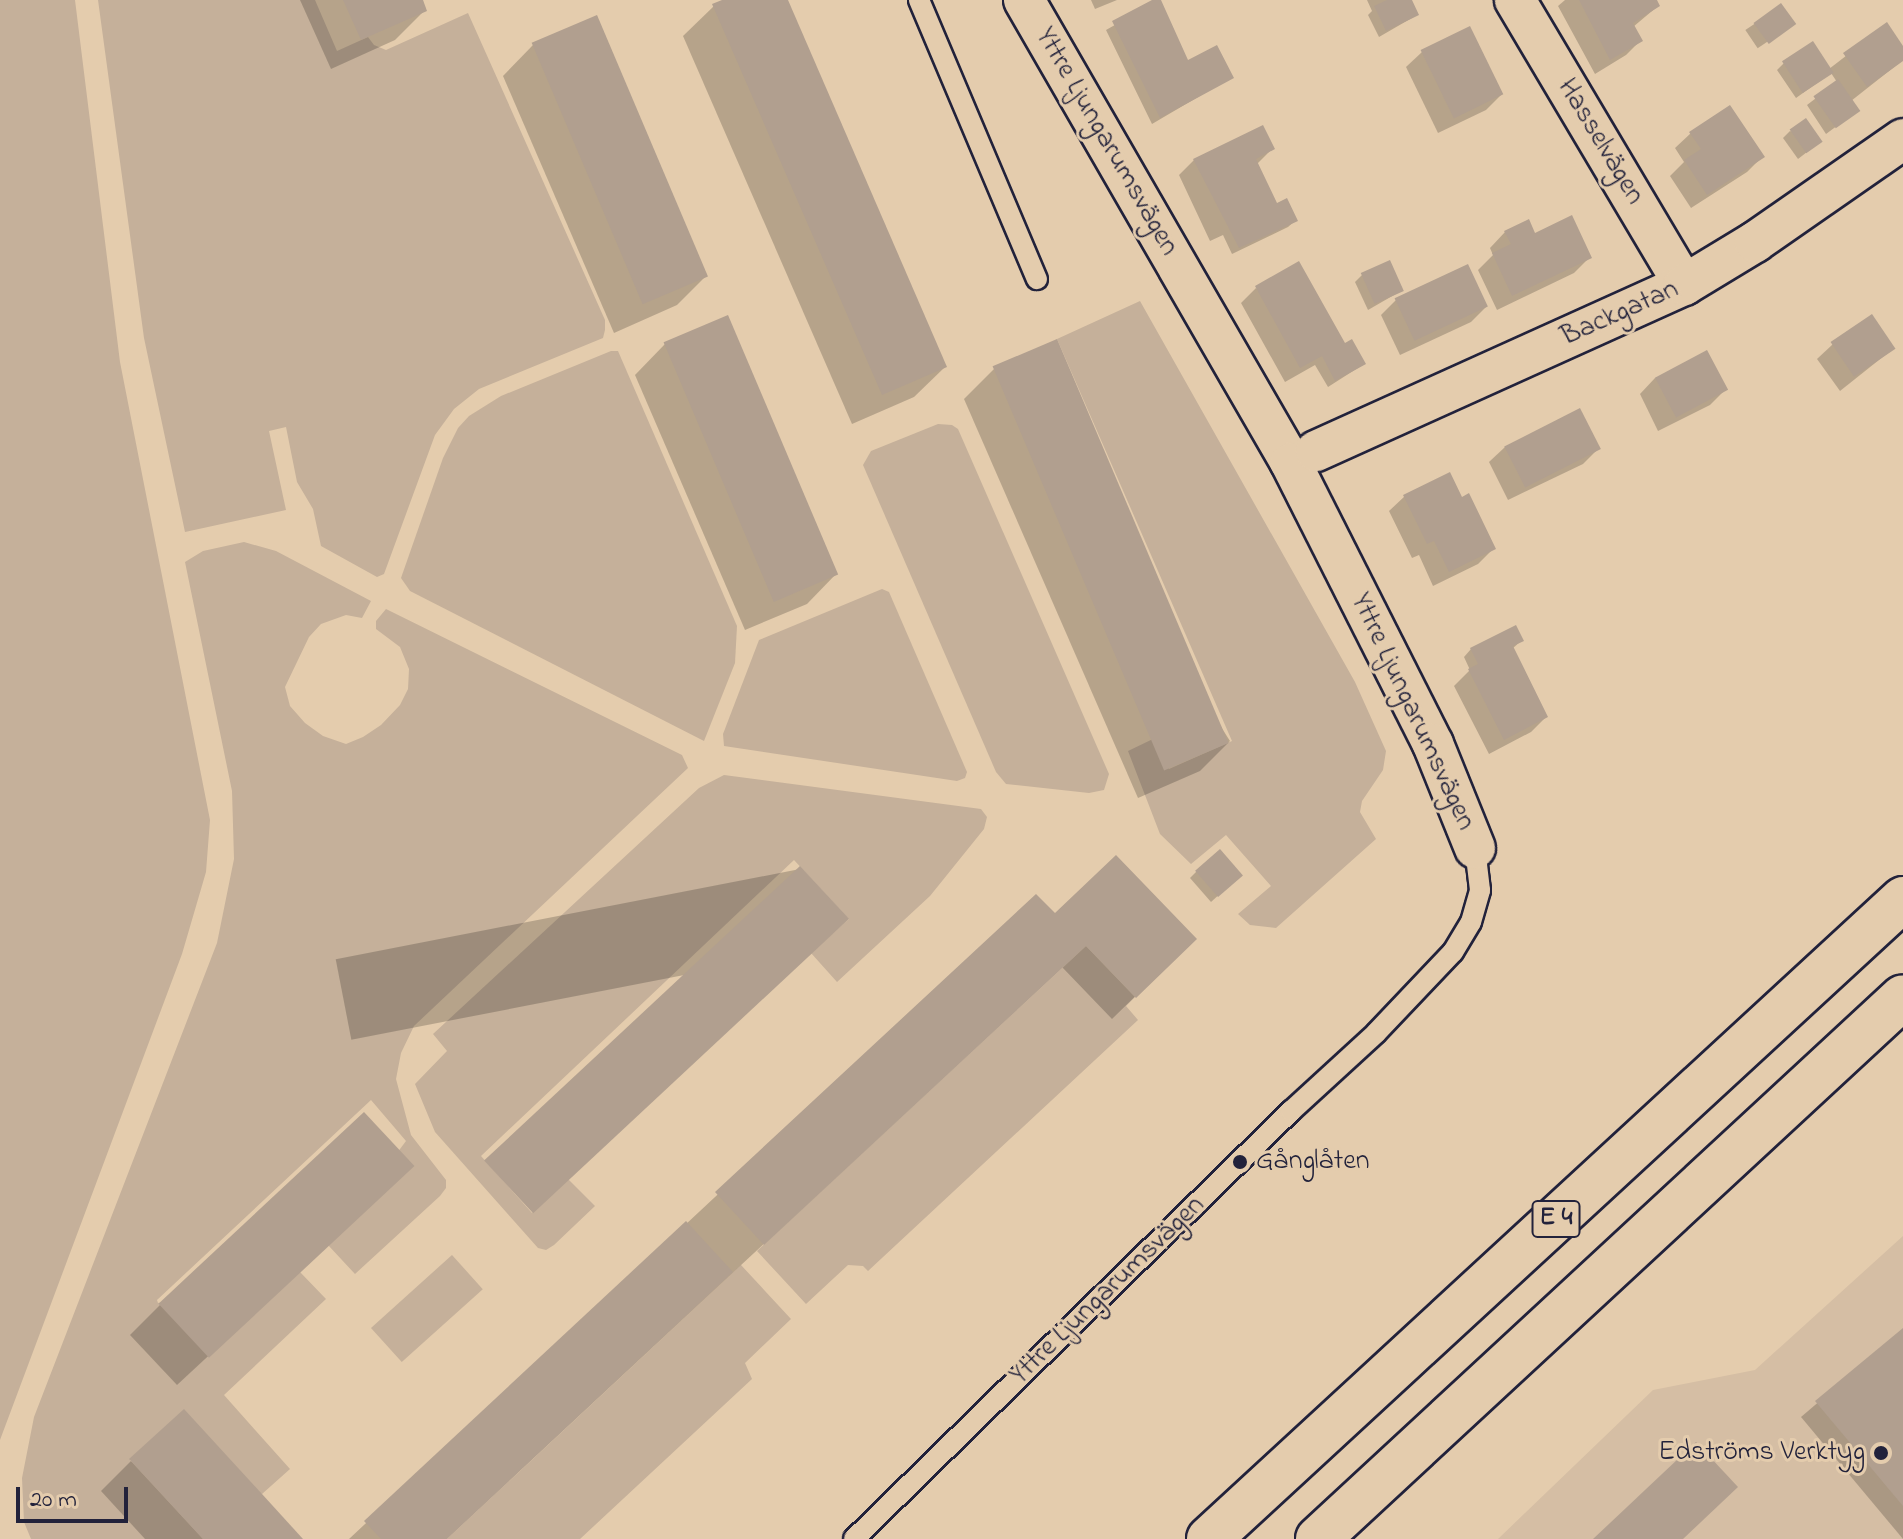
<!DOCTYPE html>
<meta charset="utf-8">
<style>
body{margin:0}
#map{position:relative;width:1903px;height:1539px;overflow:hidden;background:#e4ccad;font-family:"Indie Flower",sans-serif}
div>[style]{position:absolute}
[style*='--x']{left:calc(var(--x)*1px);top:calc(var(--y)*1px);width:calc(var(--w)*1px);rotate:calc(var(--a)*1deg)}
.built>*{inset:0;background:#d5bea4}
.green>*{inset:0;background:#c5b09a;transform-origin:0 0}
.shadow>*{inset:0;background:#0003;transform-origin:0 0}
.building>*{inset:0;background:#b19f8f;transform-origin:0 0}
.roads{filter:drop-shadow(2px 0 #22223b) drop-shadow(-2px 0 #22223b) drop-shadow(0 2px #22223b) drop-shadow(0 -2px #22223b)}
.lane>*{height:20px;margin:-10px;padding:0 10px;transform-origin:10px;border-radius:10px;background:#e4ccad}
.street>*{height:40px;margin:-20px;padding:0 20px;transform-origin:20px;border-radius:20px;background:#e4ccad}
.highway>*{height:44px;margin:-22px;padding:0 22px;transform-origin:22px;border-radius:22px;background:#e4ccad}
.dots>*{width:22px;height:22px;translate:-50% -50%;box-sizing:border-box;border:4px solid #e4ccad;border-radius:50%}
span{translate:-50% -50%;white-space:nowrap;text-align:center;line-height:1.15;-webkit-text-stroke:6px #e4ccad;paint-order:stroke}
.shield-label span{padding:2px 6px;background:#e4ccad;border:2px solid;border-radius:6px;-webkit-text-stroke-width:0}
.shield-label{font-size:26px;color:#22223b;font-weight:700}
.street-label{font-size:28px;color:#22223b}
.poi-label{font-size:28px;color:#22223b}
.left{translate:0 -50%;text-align:left}
.right{translate:-100% -50%;text-align:right}
.scale{position:absolute;left:16px;top:1487px;width:112px;height:36px;box-sizing:border-box;border:4px solid #22223b;border-top:0;padding-left:10px;font-size:24px;line-height:28px;white-space:nowrap;color:#22223b;-webkit-text-stroke:6px #e4ccad;paint-order:stroke}
</style>
<div id="map">
<div class="built">
<i style="clip-path:polygon(1903px 1236px,1903px 1539px,1498px 1539px,1653px 1390px,1755px 1370px)"></i>
</div>
<div class="green">
<i style="clip-path:polygon(0 0,75px 0,120px 362px,210px 820px,206px 872px,182px 954px,0 1440px)"></i>
<i style="clip-path:polygon(98px 0,315px 0,337px 51px,368px 37px,374px 45px,386px 50px,468px 13px,605px 320px,605px 330px,603px 338px,479px 389px,454px 409px,435px 435px,384px 574px,377px 577px,321px 546px,313px 509px,297px 482px,286px 427px,269px 431px,286px 510px,185px 532px,144px 338px)"></i>
<i style="clip-path:polygon(1140px 301px,1355px 682px,1386px 751px,1383px 770px,1362px 801px,1360px 812px,1376px 839px,1276px 928px,1250px 925px,1238px 914px,1271px 886px,1226px 835px,1191px 864px,1160px 834px,1128px 751px,1155px 738px,1169px 769px,1232px 741px,1057px 339px)"></i>
<i style="clip-path:polygon(611px 351px,618px 351px,737px 626px,735px 663px,704px 741px,410px 591px,401px 578px,443px 458px,458px 428px,469px 416px,501px 396px)"></i>
<i style="clip-path:polygon(938px 424px,952px 425px,958px 429px,1109px 774px,1104px 790px,1089px 793px,1006px 784px,996px 772px,863px 465px,871px 451px)"></i>
<i style="clip-path:polygon(244px 542px,276px 551px,371px 601px,362px 618px,346px 615px,321px 624px,309px 637px,285px 687px,290px 706px,305px 723px,323px 736px,346px 744px,363px 737px,381px 725px,400px 705px,408px 689px,409px 669px,400px 647px,376px 629px,376px 621px,386px 609px,682px 755px,688px 768px,414px 1026px,401px 1053px,396px 1079px,411px 1135px,446px 1180px,446px 1188px,440px 1196px,355px 1274px,328px 1245px,406px 1141px,371px 1100px,157px 1300px,158px 1303px,300px 1272px,326px 1299px,224px 1395px,290px 1469px,262px 1494px,130px 1460px,203px 1539px,31px 1539px,24px 1522px,22px 1478px,34px 1417px,217px 943px,234px 859px,232px 791px,185px 562px,203px 551px)"></i>
<i style="clip-path:polygon(882px 589px,889px 592px,967px 772px,965px 778px,957px 781px,724px 746px,723px 734px,759px 640px)"></i>
<i style="clip-path:polygon(724px 775px,981px 809px,987px 817px,984px 829px,930px 896px,837px 982px,811px 953px,849px 919px,794px 860px,481px 1156px,532px 1213px,568px 1179px,595px 1206px,554px 1245px,546px 1250px,538px 1248px,435px 1132px,415px 1084px,447px 1051px,433px 1034px,699px 788px)"></i>
<i style="clip-path:polygon(1086px 946px,1135px 997px,1126px 1006px,1138px 1020px,868px 1271px,863px 1266px,848px 1265px,806px 1304px,757px 1251px)"></i>
<i style="left:452px;top:1255px;width:46px;height:109px;rotate:48deg"></i>
<i style="clip-path:polygon(741px 1265px,791px 1319px,745px 1363px,752px 1379px,580px 1539px,447px 1539px)"></i>
</div>
<div class="shadow">
<i style="clip-path:polygon(300px 0,420px 0,425px 10px,395px 40px,331px 69px)"></i>
<i style="clip-path:polygon(727px 0,785px 0,945px 367px,914px 397px,852px 424px,683px 36px,714px 6px)"></i>
<i style="clip-path:polygon(1091px 0,1117px 0,1095px 9px)"></i>
<i style="clip-path:polygon(1159px 0,1187px 63px,1232px 77px,1152px 124px,1106px 30px)"></i>
<i style="clip-path:polygon(1367px 0,1410px 0,1417px 15px,1379px 37px,1368px 15px,1372px 11px)"></i>
<i style="clip-path:polygon(1565px 0,1654px 0,1658px 6px,1633px 27px,1641px 40px,1626px 55px,1595px 74px,1558px 6px)"></i>
<i style="left:1781px;top:6px;width:22px;height:43px;rotate:56deg"></i>
<i style="clip-path:polygon(1886px 25px,1903px 49px,1903px 60px,1851px 101px,1857px 111px,1826px 134px,1807px 105px,1837px 82px,1831px 73px,1796px 98px,1777px 70px,1784px 63px,1829px 69px)"></i>
<i style="clip-path:polygon(533px 45px,707px 275px,677px 305px,614px 333px,503px 76px)"></i>
<i style="clip-path:polygon(1422px 52px,1501px 95px,1486px 110px,1438px 133px,1406px 67px)"></i>
<i style="clip-path:polygon(1790px 131px,1820px 142px,1798px 159px,1783px 138px)"></i>
<i style="clip-path:polygon(1691px 133px,1762px 157px,1747px 172px,1691px 208px,1670px 176px,1684px 162px,1675px 148px)"></i>
<i style="clip-path:polygon(1272px 149px,1256px 165px,1268px 209px,1296px 220px,1288px 227px,1232px 254px,1223px 235px,1210px 241px,1179px 175px,1194px 160px)"></i>
<i style="clip-path:polygon(1505px 232px,1534px 235px,1590px 257px,1574px 273px,1497px 310px,1478px 270px,1493px 255px,1490px 248px)"></i>
<i style="clip-path:polygon(1362px 275px,1401px 291px,1368px 310px,1355px 282px)"></i>
<i style="clip-path:polygon(1256px 288px,1344px 345px,1364px 364px,1328px 387px,1315px 365px,1285px 382px,1241px 303px)"></i>
<i style="clip-path:polygon(1396px 300px,1486px 307px,1471px 322px,1400px 355px,1381px 315px)"></i>
<i style="clip-path:polygon(665px 344px,837px 573px,807px 604px,745px 630px,635px 375px)"></i>
<i style="clip-path:polygon(1833px 344px,1894px 348px,1840px 391px,1817px 359px)"></i>
<i style="clip-path:polygon(994px 369px,1230px 741px,1200px 771px,1138px 798px,964px 399px)"></i>
<i style="clip-path:polygon(1655px 378px,1725px 390px,1710px 405px,1658px 431px,1640px 394px)"></i>
<i style="clip-path:polygon(1579px 410px,1598px 449px,1583px 464px,1508px 500px,1489px 462px,1505px 447px)"></i>
<i style="clip-path:polygon(1405px 496px,1461px 499px,1493px 549px,1478px 564px,1433px 586px,1419px 555px,1412px 558px,1389px 511px)"></i>
<i style="clip-path:polygon(1521px 641px,1512px 649px,1546px 717px,1531px 732px,1489px 754px,1454px 686px,1470px 670px,1464px 657px,1471px 649px)"></i>
<i style="left:800px;top:869px;width:82px;height:473px;rotate:79deg"></i>
<i style="clip-path:polygon(1197px 871px,1233px 882px,1211px 902px,1190px 878px)"></i>
<i style="clip-path:polygon(1036px 897px,1055px 916px,1194px 939px,1112px 1019px,1062px 967px,446px 1539px,349px 1539px)"></i>
<i style="clip-path:polygon(381px 1196px,177px 1385px,130px 1335px,160px 1305px)"></i>
<i style="clip-path:polygon(1903px 1330px,1903px 1539px,1801px 1417px)"></i>
<i style="clip-path:polygon(131px 1461px,300px 1539px,145px 1539px,101px 1491px)"></i>
</div>
<div class="building">
<i style="clip-path:polygon(343px 0,423px 0,427px 11px,361px 40px)"></i>
<i style="clip-path:polygon(722px 0,788px 0,947px 367px,882px 395px,712px 4px)"></i>
<i style="clip-path:polygon(1152px 0,1161px 0,1188px 60px,1217px 45px,1234px 78px,1160px 118px,1112px 21px)"></i>
<i style="clip-path:polygon(1387px 0,1412px 0,1419px 15px,1386px 31px,1374px 6px)"></i>
<i style="clip-path:polygon(1579px 0,1657px 0,1660px 6px,1633px 23px,1643px 41px,1610px 60px)"></i>
<i style="left:1781px;top:3px;width:26px;height:34px;rotate:54deg"></i>
<i style="left:597px;top:15px;width:284px;height:71px;rotate:67deg"></i>
<i style="clip-path:polygon(1887px 22px,1903px 46px,1903px 61px,1867px 87px,1843px 53px)"></i>
<i style="left:1470px;top:26px;width:76px;height:55px;rotate:64deg"></i>
<i style="left:1813px;top:41px;width:38px;height:37px;rotate:57deg"></i>
<i style="left:1838px;top:79px;width:39px;height:30px;rotate:55deg"></i>
<i style="clip-path:polygon(1730px 105px,1765px 157px,1707px 195px,1684px 160px,1701px 149px,1689px 132px)"></i>
<i style="left:1806px;top:118px;width:29px;height:20px;rotate:55deg"></i>
<i style="clip-path:polygon(1263px 125px,1275px 149px,1256px 159px,1277px 203px,1287px 198px,1298px 221px,1239px 248px,1193px 159px)"></i>
<i style="clip-path:polygon(1572px 215px,1592px 258px,1512px 296px,1492px 253px,1511px 244px,1504px 231px,1529px 219px,1535px 233px)"></i>
<i style="left:1390px;top:260px;width:34px;height:32px;rotate:66deg"></i>
<i style="clip-path:polygon(1299px 261px,1345px 343px,1352px 339px,1366px 364px,1335px 381px,1322px 356px,1300px 368px,1255px 286px)"></i>
<i style="left:1468px;top:264px;width:47px;height:81px;rotate:65deg"></i>
<i style="left:1872px;top:314px;width:42px;height:50px;rotate:56deg"></i>
<i style="left:728px;top:315px;width:282px;height:70px;rotate:67deg"></i>
<i style="left:1057px;top:339px;width:439px;height:70px;rotate:67deg"></i>
<i style="left:1707px;top:350px;width:45px;height:59px;rotate:62deg"></i>
<i style="left:1580px;top:408px;width:46px;height:85px;rotate:63deg"></i>
<i style="clip-path:polygon(1450px 472px,1462px 497px,1469px 493px,1496px 549px,1449px 572px,1434px 541px,1427px 544px,1403px 495px)"></i>
<i style="clip-path:polygon(1516px 625px,1524px 641px,1513px 646px,1548px 717px,1504px 740px,1468px 669px,1478px 664px,1470px 648px)"></i>
<i style="left:1220px;top:849px;width:35px;height:33px;rotate:49deg"></i>
<i style="clip-path:polygon(1116px 855px,1197px 939px,1136px 998px,1086px 946px,764px 1245px,715px 1192px,1036px 894px,1055px 913px)"></i>
<i style="left:800px;top:866px;width:72px;height:432px;rotate:47deg"></i>
<i style="left:364px;top:1112px;width:74px;height:281px;rotate:47deg"></i>
<i style="clip-path:polygon(686px 1221px,733px 1272px,447px 1539px,381px 1539px,364px 1521px)"></i>
<i style="clip-path:polygon(1903px 1328px,1903px 1506px,1815px 1401px)"></i>
<i style="clip-path:polygon(184px 1409px,262px 1494px,303px 1539px,203px 1539px,129px 1459px)"></i>
<i style="clip-path:polygon(1696px 1442px,1738px 1487px,1683px 1539px,1593px 1539px)"></i>
</div>
<div class="roads">
<div class="lane">
<i style="--x:919;--y:0;--w:303;--a:67.1"></i>
<i style="--x:854;--y:1539;--w:612;--a:-44.4"></i>
<i style="--x:1291;--y:1111;--w:115;--a:-42.5"></i>
<i style="--x:1376;--y:1033;--w:112;--a:-46.5"></i>
<i style="--x:1453;--y:952;--w:35;--a:-59"></i>
<i style="--x:1471;--y:922;--w:33;--a:-74"></i>
<i style="--x:1480;--y:890;--w:42;--a:-96.8"></i>
</div>
<div class="street">
<i style="--x:1024;--y:0;--w:534;--a:60.03"></i>
<i style="--x:1291;--y:463;--w:315;--a:63.2"></i>
<i style="--x:1433;--y:744;--w:112;--a:68"></i>
<i style="--x:1515;--y:0;--w:331;--a:59.3"></i>
<i style="--x:1316;--y:451;--w:404;--a:-24.3"></i>
<i style="--x:1684;--y:285;--w:83;--a:-31.2"></i>
<i style="--x:1755;--y:242;--w:180;--a:-34.8"></i>
</div>
<div class="highway">
<i style="--x:1209;--y:1539;--w:944;--a:-42.68"></i>
<i style="--x:1318;--y:1539;--w:797;--a:-42.81"></i>
</div>
</div>
<div class="dots">
<i style="left:1240px;top:1162px;background:#22223b"></i>
<i style="left:1881px;top:1453px;background:#22223b"></i>
</div>
<div class="shield-label">
<span style="left:1556px;top:1219px">E 4</span>
</div>
<div class="street-label">
<span style="left:1106px;top:142px;rotate:60deg">Yttre Ljungarumsvägen</span>
<span style="left:1600px;top:142px;rotate:59deg">Hasselvägen</span>
<span style="left:1620px;top:314px;rotate:-24deg">Backgatan</span>
<span style="left:1412px;top:712px;rotate:65deg">Yttre Ljungarumsvägen</span>
<span style="left:1108px;top:1291px;rotate:-44deg">Yttre Ljungarumsvägen</span>
</div>
<div class="poi-label">
<span class="left" style="left:1256px;top:1162px">Gånglåten</span>
<span class="right" style="left:1865px;top:1453px">Edströms Verktyg</span>
</div>
<div class="scale">20 m</div>
</div>
